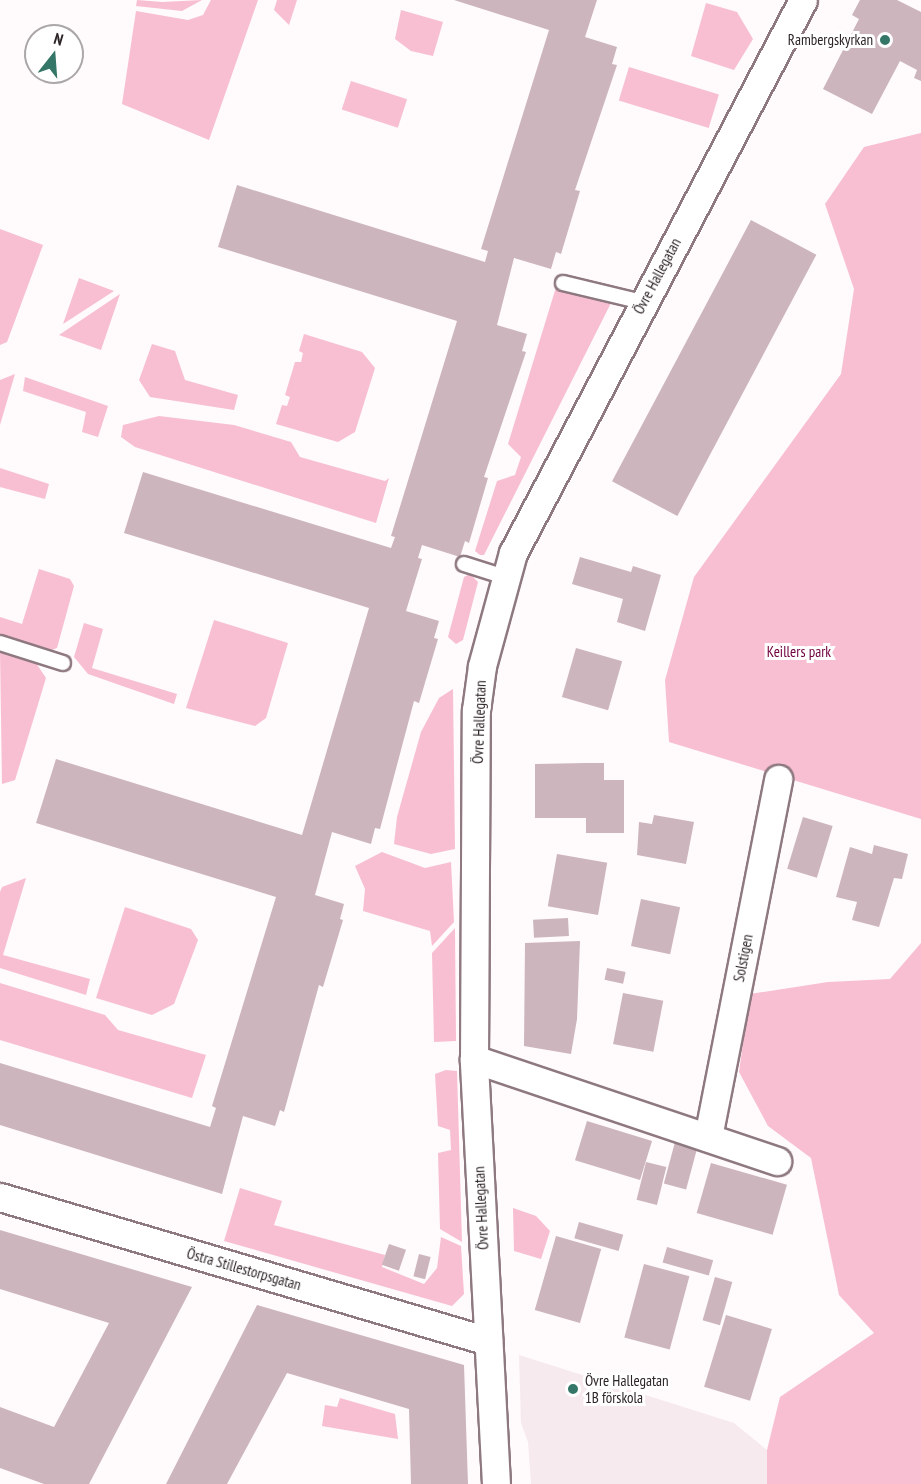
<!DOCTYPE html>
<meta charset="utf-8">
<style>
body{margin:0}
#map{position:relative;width:921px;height:1484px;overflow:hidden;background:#fffafb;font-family:"PT Sans Narrow",sans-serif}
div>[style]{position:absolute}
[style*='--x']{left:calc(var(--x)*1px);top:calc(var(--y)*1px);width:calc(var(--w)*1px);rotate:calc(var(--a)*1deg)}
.built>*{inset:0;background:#f7eaee}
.green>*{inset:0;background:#f8bfd2;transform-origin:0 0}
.building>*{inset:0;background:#cdb5bd;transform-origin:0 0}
.roads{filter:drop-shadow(2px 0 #8e7980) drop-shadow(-2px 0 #8e7980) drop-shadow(0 2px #8e7980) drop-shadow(0 -2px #8e7980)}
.service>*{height:14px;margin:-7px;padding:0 7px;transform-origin:7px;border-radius:7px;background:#fff}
.minor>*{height:27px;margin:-13.5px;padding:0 13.5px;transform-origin:13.5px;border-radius:13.5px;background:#fff}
.dots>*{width:16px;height:16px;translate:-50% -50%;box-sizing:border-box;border:3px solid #fff;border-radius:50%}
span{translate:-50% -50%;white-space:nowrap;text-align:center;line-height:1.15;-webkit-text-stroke:6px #fff;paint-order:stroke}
.poi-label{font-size:15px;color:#2c2326}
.right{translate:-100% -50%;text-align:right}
.left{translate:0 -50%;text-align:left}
.street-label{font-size:15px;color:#2c2326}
.park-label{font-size:15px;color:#70013e}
.north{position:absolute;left:24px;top:24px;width:60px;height:60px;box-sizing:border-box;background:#fff;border:2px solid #aba7a8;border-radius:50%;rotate:17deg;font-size:16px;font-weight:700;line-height:24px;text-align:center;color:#2c2326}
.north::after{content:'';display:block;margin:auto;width:21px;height:27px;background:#347667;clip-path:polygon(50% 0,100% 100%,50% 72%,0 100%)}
</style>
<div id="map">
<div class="built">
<i style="clip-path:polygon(519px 1355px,734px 1423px,767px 1450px,767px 1484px,531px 1484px,528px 1442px,521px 1423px)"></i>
</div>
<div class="green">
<i style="clip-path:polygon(137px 0,162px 2px,202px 0,182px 11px,136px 6px)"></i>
<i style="clip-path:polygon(211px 0,258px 0,209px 140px,122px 104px,136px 11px,188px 20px,203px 15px)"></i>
<i style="clip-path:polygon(277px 0,297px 0,289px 25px,274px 10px)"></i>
<i style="clip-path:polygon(706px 3px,737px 12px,753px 39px,734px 70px,691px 56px)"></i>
<i style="clip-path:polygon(401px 10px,443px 22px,433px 56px,411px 51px,395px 39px)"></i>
<i style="left:629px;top:67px;width:94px;height:35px;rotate:17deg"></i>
<i style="left:351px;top:81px;width:59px;height:30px;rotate:18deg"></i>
<i style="clip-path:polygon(921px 133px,921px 819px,669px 742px,665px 680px,694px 577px,841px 374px,854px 289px,825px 204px,864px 147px)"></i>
<i style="clip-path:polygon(0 229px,43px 245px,7px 342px,0 345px)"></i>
<i style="clip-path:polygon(79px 278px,114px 291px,63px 324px)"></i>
<i style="clip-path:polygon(557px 284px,612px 301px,484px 555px,480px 555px,475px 551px,497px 481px,515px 475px,521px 457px,508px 444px)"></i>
<i style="clip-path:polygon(120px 294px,101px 350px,59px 335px)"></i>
<i style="clip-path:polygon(304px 334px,362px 352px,375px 368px,355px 432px,338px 442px,276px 424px,282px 405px,287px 406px,290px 397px,285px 395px,295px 362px,301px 362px,303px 353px,299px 351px)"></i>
<i style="clip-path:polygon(152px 344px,175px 351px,185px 380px,238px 395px,234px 410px,150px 397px,139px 380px)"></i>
<i style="clip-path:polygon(15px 374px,0 425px,0 380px)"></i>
<i style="clip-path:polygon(25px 377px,108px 406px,98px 437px,82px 432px,86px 412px,23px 391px)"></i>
<i style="clip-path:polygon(159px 416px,234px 425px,291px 442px,300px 457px,385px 481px,389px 478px,376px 523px,135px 447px,121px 437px,123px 425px)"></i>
<i style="clip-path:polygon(0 468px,49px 484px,45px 499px,0 487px)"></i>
<i style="clip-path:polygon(39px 569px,70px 579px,74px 586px,57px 648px,52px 650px,0 635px,0 617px,22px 624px)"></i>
<i style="clip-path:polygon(470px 574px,478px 582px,463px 640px,456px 644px,448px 637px,464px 577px)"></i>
<i style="clip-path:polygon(214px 620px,288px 643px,266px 718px,255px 726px,186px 708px)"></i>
<i style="clip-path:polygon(84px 623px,103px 629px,92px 668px,177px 694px,174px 704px,88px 674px,74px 657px)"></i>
<i style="clip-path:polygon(0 650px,34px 660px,46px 678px,15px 780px,2px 784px)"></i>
<i style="clip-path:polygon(453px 689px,455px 849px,431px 854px,394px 844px,397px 817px,421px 732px,439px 698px)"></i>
<i style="clip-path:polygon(382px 852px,425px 868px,451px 862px,454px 922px,432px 946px,430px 931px,363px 911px,365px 889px,355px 866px)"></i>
<i style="clip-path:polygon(26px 878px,3px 955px,90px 979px,86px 995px,0 968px,0 892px,2px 887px)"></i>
<i style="clip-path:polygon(125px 907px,191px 929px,198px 940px,174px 1004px,152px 1015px,96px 998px)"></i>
<i style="clip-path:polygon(455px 928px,456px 1041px,434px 1042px,432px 953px)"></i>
<i style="clip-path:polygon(921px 943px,921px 1484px,767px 1484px,767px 1450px,780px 1397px,874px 1333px,839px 1295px,811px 1158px,768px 1126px,739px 1072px,750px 994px,828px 982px,890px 979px)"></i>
<i style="clip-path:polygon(0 983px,105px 1015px,118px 1030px,206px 1055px,192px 1098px,0 1040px)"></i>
<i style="clip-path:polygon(446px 1070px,457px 1071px,462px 1242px,440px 1229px,438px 1153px,451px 1150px,450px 1130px,438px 1126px,435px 1074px)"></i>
<i style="clip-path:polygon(240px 1188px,282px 1201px,274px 1225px,385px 1255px,382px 1267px,424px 1284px,437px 1268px,441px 1237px,461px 1246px,464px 1294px,452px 1306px,224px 1241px)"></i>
<i style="clip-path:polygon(513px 1208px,536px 1216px,550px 1231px,541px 1259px,514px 1251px)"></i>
<i style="clip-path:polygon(340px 1398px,395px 1414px,398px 1439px,322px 1426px,325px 1405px,337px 1407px)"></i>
</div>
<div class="building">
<i style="clip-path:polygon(454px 0,597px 0,585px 37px,617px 47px,612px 64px,617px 65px,575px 190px,580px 191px,561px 254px,556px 252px,551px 269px,514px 258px,497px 325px,527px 334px,522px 351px,526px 352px,484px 477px,488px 478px,469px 543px,465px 541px,460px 557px,422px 545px,418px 558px,422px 559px,406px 611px,439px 621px,434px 638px,438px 639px,419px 703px,414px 701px,380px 829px,375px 828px,371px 844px,332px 832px,315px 895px,344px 904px,340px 919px,343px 920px,323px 987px,319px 985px,284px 1112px,280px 1110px,275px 1126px,243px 1116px,222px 1194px,0 1125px,0 1063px,210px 1127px,216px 1108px,212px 1106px,276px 897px,36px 823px,56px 759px,302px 835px,369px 608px,124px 533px,143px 472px,391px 548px,395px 537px,391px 536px,457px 321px,218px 247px,237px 185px,485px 262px,488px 251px,481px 249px,549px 30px)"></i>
<i style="clip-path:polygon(860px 0,897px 0,921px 12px,921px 81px,914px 78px,917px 70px,900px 61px,872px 114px,823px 89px,859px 19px,852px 15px)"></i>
<i style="left:751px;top:220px;width:74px;height:296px;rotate:28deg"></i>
<i style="clip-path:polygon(580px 557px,631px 572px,633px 566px,661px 575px,645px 631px,617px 622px,623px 599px,572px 584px)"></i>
<i style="left:576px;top:648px;width:48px;height:51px;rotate:16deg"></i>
<i style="clip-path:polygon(586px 763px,604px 763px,604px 780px,624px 780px,624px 833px,586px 833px,586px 818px,535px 818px,535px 764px)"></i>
<i style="clip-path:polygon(654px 815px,694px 822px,686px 864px,637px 855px,639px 822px,652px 824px)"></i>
<i style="left:803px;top:817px;width:31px;height:54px;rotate:17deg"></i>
<i style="clip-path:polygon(874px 845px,908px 854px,902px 879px,894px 878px,879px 927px,852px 920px,857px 902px,836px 897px,850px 847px,872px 854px)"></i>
<i style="left:557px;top:854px;width:51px;height:53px;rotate:10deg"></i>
<i style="left:641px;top:899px;width:40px;height:48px;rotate:12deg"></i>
<i style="left:568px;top:918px;width:18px;height:35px;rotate:87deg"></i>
<i style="clip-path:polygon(580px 941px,577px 1019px,571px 1054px,524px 1046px,525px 943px)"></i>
<i style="left:607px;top:968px;width:19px;height:12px;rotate:12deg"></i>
<i style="left:623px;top:993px;width:41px;height:52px;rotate:11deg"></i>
<i style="left:587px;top:1121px;width:68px;height:41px;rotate:17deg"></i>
<i style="left:675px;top:1142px;width:23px;height:43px;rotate:15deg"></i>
<i style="left:646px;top:1162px;width:21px;height:39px;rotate:14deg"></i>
<i style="left:711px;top:1163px;width:79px;height:52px;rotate:16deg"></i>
<i style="left:579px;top:1222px;width:46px;height:17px;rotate:16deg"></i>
<i style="clip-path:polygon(0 1230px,192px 1287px,89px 1484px,44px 1484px,0 1468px,0 1407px,54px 1427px,109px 1323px,0 1289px)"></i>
<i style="left:556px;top:1236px;width:47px;height:77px;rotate:16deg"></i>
<i style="left:389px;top:1244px;width:18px;height:22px;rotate:19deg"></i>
<i style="left:667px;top:1247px;width:48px;height:16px;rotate:16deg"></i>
<i style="left:419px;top:1254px;width:12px;height:23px;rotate:14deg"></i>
<i style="left:644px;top:1264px;width:47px;height:76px;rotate:15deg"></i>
<i style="left:715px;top:1277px;width:18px;height:45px;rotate:16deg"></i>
<i style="clip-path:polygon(257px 1305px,464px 1365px,468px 1484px,411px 1484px,409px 1409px,287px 1373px,227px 1484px,166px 1484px)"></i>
<i style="left:726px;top:1315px;width:48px;height:75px;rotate:17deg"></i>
</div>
<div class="roads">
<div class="service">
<i style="--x:563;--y:283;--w:81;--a:13.5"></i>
<i style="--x:464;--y:564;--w:43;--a:17.6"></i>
<i style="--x:0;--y:643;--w:66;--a:17.6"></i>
</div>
<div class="minor">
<i style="--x:474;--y:1059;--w:320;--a:18.6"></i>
<i style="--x:708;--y:1137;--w:365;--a:-78.9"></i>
<i style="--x:0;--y:1197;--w:509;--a:16.44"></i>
<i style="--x:496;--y:1484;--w:426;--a:-93"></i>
<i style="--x:474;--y:1059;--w:349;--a:-89.7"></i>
<i style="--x:476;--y:710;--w:44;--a:-82.2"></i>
<i style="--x:482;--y:666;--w:117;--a:-74.7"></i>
<i style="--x:513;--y:553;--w:624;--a:-62.33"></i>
</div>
</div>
<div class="dots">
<i style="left:885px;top:40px;background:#347667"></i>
<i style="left:573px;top:1389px;background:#347667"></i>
</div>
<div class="poi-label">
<span class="right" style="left:873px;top:40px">Rambergskyrkan</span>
<span class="left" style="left:585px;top:1389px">Övre Hallegatan<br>1B förskola</span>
</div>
<div class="street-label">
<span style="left:657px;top:276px;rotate:-62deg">Övre Hallegatan</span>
<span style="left:479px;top:722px;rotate:-88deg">Övre Hallegatan</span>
<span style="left:743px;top:958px;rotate:-79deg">Solstigen</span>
<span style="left:481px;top:1208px;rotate:-93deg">Övre Hallegatan</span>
<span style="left:244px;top:1269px;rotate:16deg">Östra Stillestorpsgatan</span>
</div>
<div class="park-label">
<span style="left:799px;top:652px">Keillers park</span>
</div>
<div class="north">N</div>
</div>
